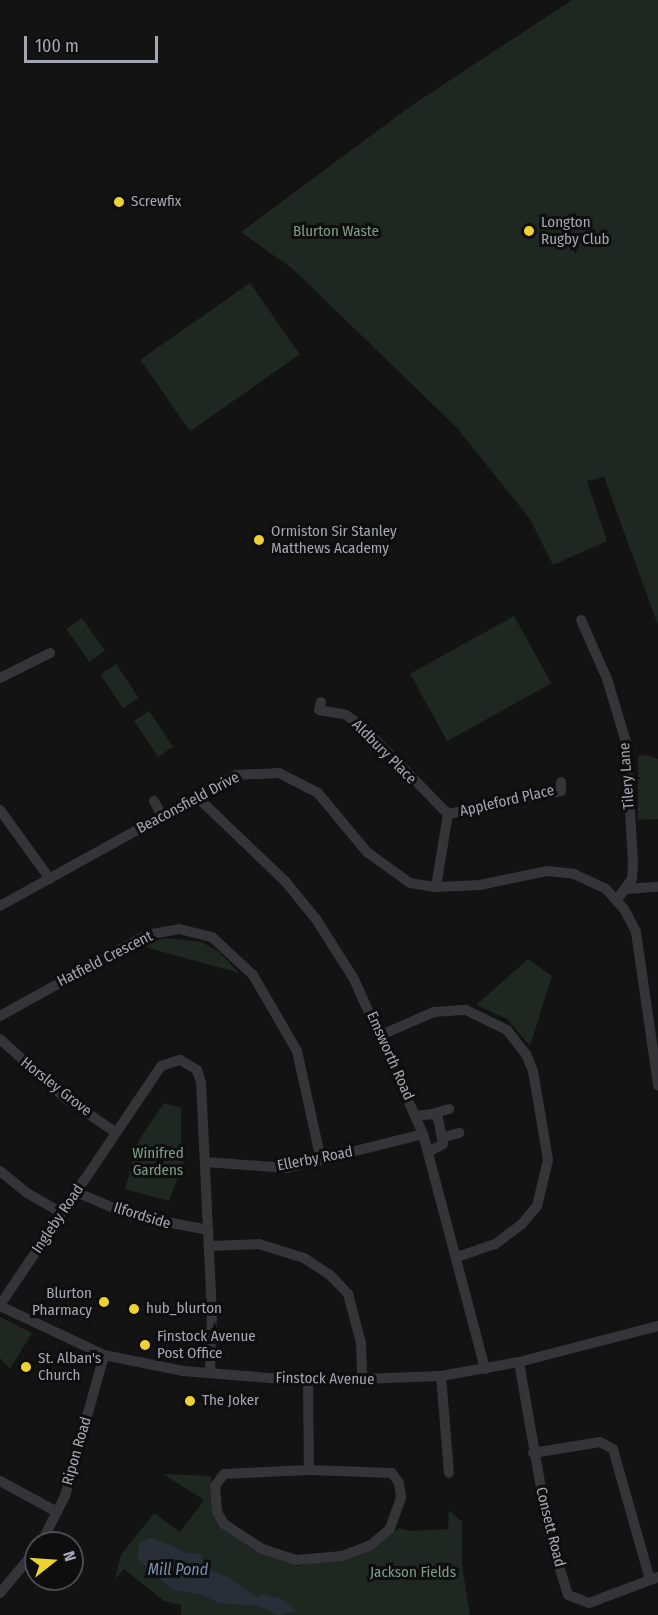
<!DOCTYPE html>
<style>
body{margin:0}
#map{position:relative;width:658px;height:1615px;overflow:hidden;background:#131314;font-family:"Fira Sans Condensed",sans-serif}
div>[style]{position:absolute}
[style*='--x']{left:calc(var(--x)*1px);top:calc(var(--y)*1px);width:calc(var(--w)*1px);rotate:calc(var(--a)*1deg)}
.green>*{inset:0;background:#1f2721;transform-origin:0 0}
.water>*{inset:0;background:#292f38}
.minor>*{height:10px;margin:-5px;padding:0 5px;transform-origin:5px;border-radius:5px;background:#343439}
.dots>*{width:16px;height:16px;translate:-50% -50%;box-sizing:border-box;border:3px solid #0e0e0f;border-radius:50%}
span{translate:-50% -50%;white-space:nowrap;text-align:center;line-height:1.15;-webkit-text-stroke:6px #0e0e0f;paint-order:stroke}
.poi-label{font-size:15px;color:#a4a6b4}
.left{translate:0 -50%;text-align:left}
.right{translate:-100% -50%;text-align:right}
.park-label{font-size:15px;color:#7c9f84}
.street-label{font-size:15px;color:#a4a6b4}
.water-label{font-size:16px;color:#7c8daf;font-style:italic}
.north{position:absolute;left:24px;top:1531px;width:60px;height:60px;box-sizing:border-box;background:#0e0e0f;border:2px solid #4a4b51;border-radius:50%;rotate:73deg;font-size:16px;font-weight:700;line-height:24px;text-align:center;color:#a4a6b4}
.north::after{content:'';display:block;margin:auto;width:21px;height:27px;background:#eed231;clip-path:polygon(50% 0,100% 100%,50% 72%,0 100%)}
.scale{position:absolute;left:24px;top:36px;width:134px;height:27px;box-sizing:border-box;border:3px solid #a4a6b4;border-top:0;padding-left:8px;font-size:18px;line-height:21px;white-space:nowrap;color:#a4a6b4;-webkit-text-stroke:4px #0e0e0f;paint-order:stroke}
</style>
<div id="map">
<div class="green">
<i style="clip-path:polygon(572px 0,658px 0,658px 625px,604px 477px,587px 481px,607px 541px,553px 565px,530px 519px,457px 428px,294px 270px,241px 232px,411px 106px)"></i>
<i style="left:250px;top:283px;width:87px;height:134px;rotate:55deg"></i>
<i style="left:514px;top:616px;width:77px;height:119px;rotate:61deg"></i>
<i style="left:82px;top:618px;width:40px;height:19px;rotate:55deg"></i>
<i style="left:116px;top:664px;width:41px;height:19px;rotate:56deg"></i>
<i style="left:149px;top:711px;width:43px;height:18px;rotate:56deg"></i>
<i style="clip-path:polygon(647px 755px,658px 759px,658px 819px,638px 820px,638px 756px)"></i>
<i style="clip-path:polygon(166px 938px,202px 942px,220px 953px,239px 973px,138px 945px)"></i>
<i style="clip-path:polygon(528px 959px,552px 976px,530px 1046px,507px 1019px,476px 1005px)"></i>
<i style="clip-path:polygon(164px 1103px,181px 1108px,181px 1153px,186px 1155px,169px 1201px,125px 1189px,139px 1140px)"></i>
<i style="clip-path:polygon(0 1317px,32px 1333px,10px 1369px,0 1358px)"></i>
<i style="clip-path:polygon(163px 1474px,211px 1476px,213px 1514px,221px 1527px,258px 1552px,298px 1566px,375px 1548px,399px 1528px,411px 1531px,448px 1529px,449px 1510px,462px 1522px,462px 1565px,470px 1615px,181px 1615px,181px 1605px,164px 1601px,124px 1569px,115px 1579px,121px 1555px,154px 1513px,180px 1532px,204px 1500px)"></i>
</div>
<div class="water">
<i style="clip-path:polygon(151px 1537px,188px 1553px,201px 1554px,202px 1561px,213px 1572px,228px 1577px,256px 1597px,263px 1594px,282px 1599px,296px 1611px,277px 1615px,259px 1606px,218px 1603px,203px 1595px,173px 1590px,138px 1559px,139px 1544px)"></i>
</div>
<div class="minor">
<i style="--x:581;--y:620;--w:64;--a:66.2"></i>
<i style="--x:607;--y:679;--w:66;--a:73.2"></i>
<i style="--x:626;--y:742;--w:122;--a:86.7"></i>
<i style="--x:633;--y:864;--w:15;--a:94"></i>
<i style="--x:632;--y:879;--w:26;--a:126"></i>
<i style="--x:0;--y:678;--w:56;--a:-26.6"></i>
<i style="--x:321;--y:702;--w:8;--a:104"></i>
<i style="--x:319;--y:710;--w:27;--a:10"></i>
<i style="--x:346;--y:715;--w:19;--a:35"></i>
<i style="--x:362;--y:726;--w:123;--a:45.7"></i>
<i style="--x:197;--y:797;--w:122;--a:43.7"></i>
<i style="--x:285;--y:881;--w:49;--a:50.8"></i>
<i style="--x:316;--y:919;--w:71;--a:57.7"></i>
<i style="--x:354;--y:979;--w:170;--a:66"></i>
<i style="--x:423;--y:1134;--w:243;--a:75.2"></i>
<i style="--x:154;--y:801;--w:17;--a:62"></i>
<i style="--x:0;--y:810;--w:85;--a:54.1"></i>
<i style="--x:448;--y:814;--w:115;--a:-11.5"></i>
<i style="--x:561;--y:791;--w:9;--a:-90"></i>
<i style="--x:436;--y:887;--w:74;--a:-80.7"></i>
<i style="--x:627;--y:889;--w:31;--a:-4"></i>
<i style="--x:0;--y:906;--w:270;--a:-29"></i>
<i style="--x:236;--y:775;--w:43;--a:-2.7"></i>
<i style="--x:279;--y:773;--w:44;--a:27.1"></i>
<i style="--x:318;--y:793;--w:77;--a:50.3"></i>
<i style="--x:367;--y:852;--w:53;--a:35.8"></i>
<i style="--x:410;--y:883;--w:26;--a:9"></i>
<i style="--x:436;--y:887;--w:44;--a:-2.6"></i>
<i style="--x:480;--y:885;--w:68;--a:-11.8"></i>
<i style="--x:547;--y:871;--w:27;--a:6"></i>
<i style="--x:574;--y:874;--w:35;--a:25"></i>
<i style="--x:606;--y:889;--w:27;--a:48"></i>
<i style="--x:624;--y:909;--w:26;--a:62"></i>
<i style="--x:636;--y:932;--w:155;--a:81.8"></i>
<i style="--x:0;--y:1016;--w:167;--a:-29"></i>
<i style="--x:146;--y:935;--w:34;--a:-10"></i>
<i style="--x:179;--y:929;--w:34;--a:14"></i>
<i style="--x:212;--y:937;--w:56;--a:42.8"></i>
<i style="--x:253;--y:975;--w:88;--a:59.9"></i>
<i style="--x:297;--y:1051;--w:112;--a:77.6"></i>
<i style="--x:381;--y:1035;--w:58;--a:-23.5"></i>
<i style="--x:434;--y:1012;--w:32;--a:-4"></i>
<i style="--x:466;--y:1010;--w:46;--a:26"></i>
<i style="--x:507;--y:1030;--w:31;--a:52"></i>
<i style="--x:526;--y:1054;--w:18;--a:68"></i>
<i style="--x:533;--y:1071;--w:90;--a:80.4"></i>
<i style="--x:548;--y:1160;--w:47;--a:103.4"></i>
<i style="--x:537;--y:1206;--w:23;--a:130"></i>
<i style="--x:522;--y:1224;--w:34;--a:143"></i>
<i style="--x:495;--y:1244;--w:40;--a:161.1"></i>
<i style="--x:0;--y:1039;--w:88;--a:42.2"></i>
<i style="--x:65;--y:1098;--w:60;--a:34.2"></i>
<i style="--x:432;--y:1114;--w:18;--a:-16"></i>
<i style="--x:416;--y:1116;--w:16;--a:-7"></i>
<i style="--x:432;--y:1114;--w:7;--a:34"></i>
<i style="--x:438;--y:1118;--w:26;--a:79"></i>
<i style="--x:443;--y:1144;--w:17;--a:152"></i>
<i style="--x:444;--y:1137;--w:16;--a:-15"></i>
<i style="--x:205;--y:1162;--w:82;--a:4.2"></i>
<i style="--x:287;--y:1168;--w:140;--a:-14"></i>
<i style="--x:0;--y:1171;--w:35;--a:39"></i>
<i style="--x:27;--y:1193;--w:40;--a:29.7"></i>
<i style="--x:76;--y:1192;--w:59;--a:23.1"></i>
<i style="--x:130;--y:1215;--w:80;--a:10.8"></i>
<i style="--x:210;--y:1246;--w:49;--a:-2.3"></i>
<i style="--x:259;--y:1244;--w:47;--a:17.3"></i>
<i style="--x:304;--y:1258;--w:30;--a:33"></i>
<i style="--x:329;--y:1274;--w:28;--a:46"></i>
<i style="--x:348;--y:1294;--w:51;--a:75.1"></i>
<i style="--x:361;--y:1343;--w:38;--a:88"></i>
<i style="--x:0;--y:1305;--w:288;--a:-56"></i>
<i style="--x:161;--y:1066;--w:20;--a:-18"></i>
<i style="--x:180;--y:1060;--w:20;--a:30"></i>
<i style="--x:197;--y:1070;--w:13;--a:72"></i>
<i style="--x:201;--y:1082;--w:231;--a:87.3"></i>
<i style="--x:212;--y:1313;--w:60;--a:91.9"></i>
<i style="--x:0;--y:1306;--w:115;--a:25.2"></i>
<i style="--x:104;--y:1355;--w:81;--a:11.4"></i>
<i style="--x:183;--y:1371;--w:125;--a:4.6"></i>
<i style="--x:308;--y:1381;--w:133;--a:-2.2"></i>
<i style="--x:441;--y:1376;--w:79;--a:-10.2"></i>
<i style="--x:519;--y:1362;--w:144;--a:-14.5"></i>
<i style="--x:519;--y:1362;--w:175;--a:80.1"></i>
<i style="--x:549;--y:1534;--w:64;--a:72.7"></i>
<i style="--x:568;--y:1595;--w:22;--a:21"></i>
<i style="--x:589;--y:1603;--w:74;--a:-20.6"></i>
<i style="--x:441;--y:1376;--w:97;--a:85.3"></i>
<i style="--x:308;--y:1381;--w:89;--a:89.4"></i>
<i style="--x:533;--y:1453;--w:68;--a:-9.3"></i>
<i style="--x:600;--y:1442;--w:15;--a:28"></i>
<i style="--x:613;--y:1449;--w:136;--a:74.2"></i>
<i style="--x:309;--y:1470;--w:83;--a:2.1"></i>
<i style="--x:392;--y:1473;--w:12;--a:55"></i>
<i style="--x:399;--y:1483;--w:15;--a:82"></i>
<i style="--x:401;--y:1498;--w:33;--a:110"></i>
<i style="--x:390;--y:1529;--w:25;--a:140"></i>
<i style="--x:371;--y:1545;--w:31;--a:159"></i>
<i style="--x:342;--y:1556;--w:46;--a:175"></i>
<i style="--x:296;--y:1560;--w:36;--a:-162"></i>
<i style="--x:262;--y:1549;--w:45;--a:-146.7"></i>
<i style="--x:224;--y:1524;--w:14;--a:-120"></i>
<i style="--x:217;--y:1512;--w:26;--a:-94"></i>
<i style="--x:215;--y:1486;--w:15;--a:-53"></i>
<i style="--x:224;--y:1474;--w:85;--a:-2.7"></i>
<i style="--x:0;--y:1481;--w:65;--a:28.5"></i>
<i style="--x:41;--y:1543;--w:53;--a:-62.9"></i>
<i style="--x:65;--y:1496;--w:146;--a:-74.5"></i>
<i style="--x:0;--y:1593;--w:56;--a:-50.1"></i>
</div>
<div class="dots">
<i style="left:119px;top:202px;background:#eed231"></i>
<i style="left:529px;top:231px;background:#eed231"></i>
<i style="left:259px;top:540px;background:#eed231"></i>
<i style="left:104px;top:1302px;background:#eed231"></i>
<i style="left:134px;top:1309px;background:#eed231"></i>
<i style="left:145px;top:1345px;background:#eed231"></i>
<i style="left:26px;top:1367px;background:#eed231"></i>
<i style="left:190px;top:1401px;background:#eed231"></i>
</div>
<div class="poi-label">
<span class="left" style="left:131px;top:202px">Screwfix</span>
<span class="left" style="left:541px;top:231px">Longton<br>Rugby Club</span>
<span class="left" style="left:271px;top:540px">Ormiston Sir Stanley<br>Matthews Academy</span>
<span class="right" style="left:92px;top:1302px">Blurton<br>Pharmacy</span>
<span class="left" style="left:146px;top:1309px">hub_blurton</span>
<span class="left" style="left:157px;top:1345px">Finstock Avenue<br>Post Office</span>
<span class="left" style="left:38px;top:1367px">St. Alban's<br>Church</span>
<span class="left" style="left:202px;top:1401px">The Joker</span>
</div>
<div class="park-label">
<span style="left:336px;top:232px">Blurton Waste</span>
<span style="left:158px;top:1162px">Winifred<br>Gardens</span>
<span style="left:413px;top:1573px">Jackson Fields</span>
</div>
<div class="street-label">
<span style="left:384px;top:752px;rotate:45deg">Aldbury Place</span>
<span style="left:627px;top:776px;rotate:-94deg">Tilery Lane</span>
<span style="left:507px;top:801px;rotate:-13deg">Appleford Place</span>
<span style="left:188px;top:803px;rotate:-28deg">Beaconsfield Drive</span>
<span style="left:105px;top:959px;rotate:-27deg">Hatfield Crescent</span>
<span style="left:390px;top:1056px;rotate:66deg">Emsworth Road</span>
<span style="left:56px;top:1087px;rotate:38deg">Horsley Grove</span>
<span style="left:315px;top:1159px;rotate:-11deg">Ellerby Road</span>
<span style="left:142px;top:1216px;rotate:17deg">Ilfordside</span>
<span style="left:58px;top:1219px;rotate:-56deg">Ingleby Road</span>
<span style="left:325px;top:1379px;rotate:1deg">Finstock Avenue</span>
<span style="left:77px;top:1451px;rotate:-74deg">Ripon Road</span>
<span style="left:550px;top:1527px;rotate:76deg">Consett Road</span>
</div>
<div class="water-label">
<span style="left:178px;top:1570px">Mill Pond</span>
</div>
<div class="north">N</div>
<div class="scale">100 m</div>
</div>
